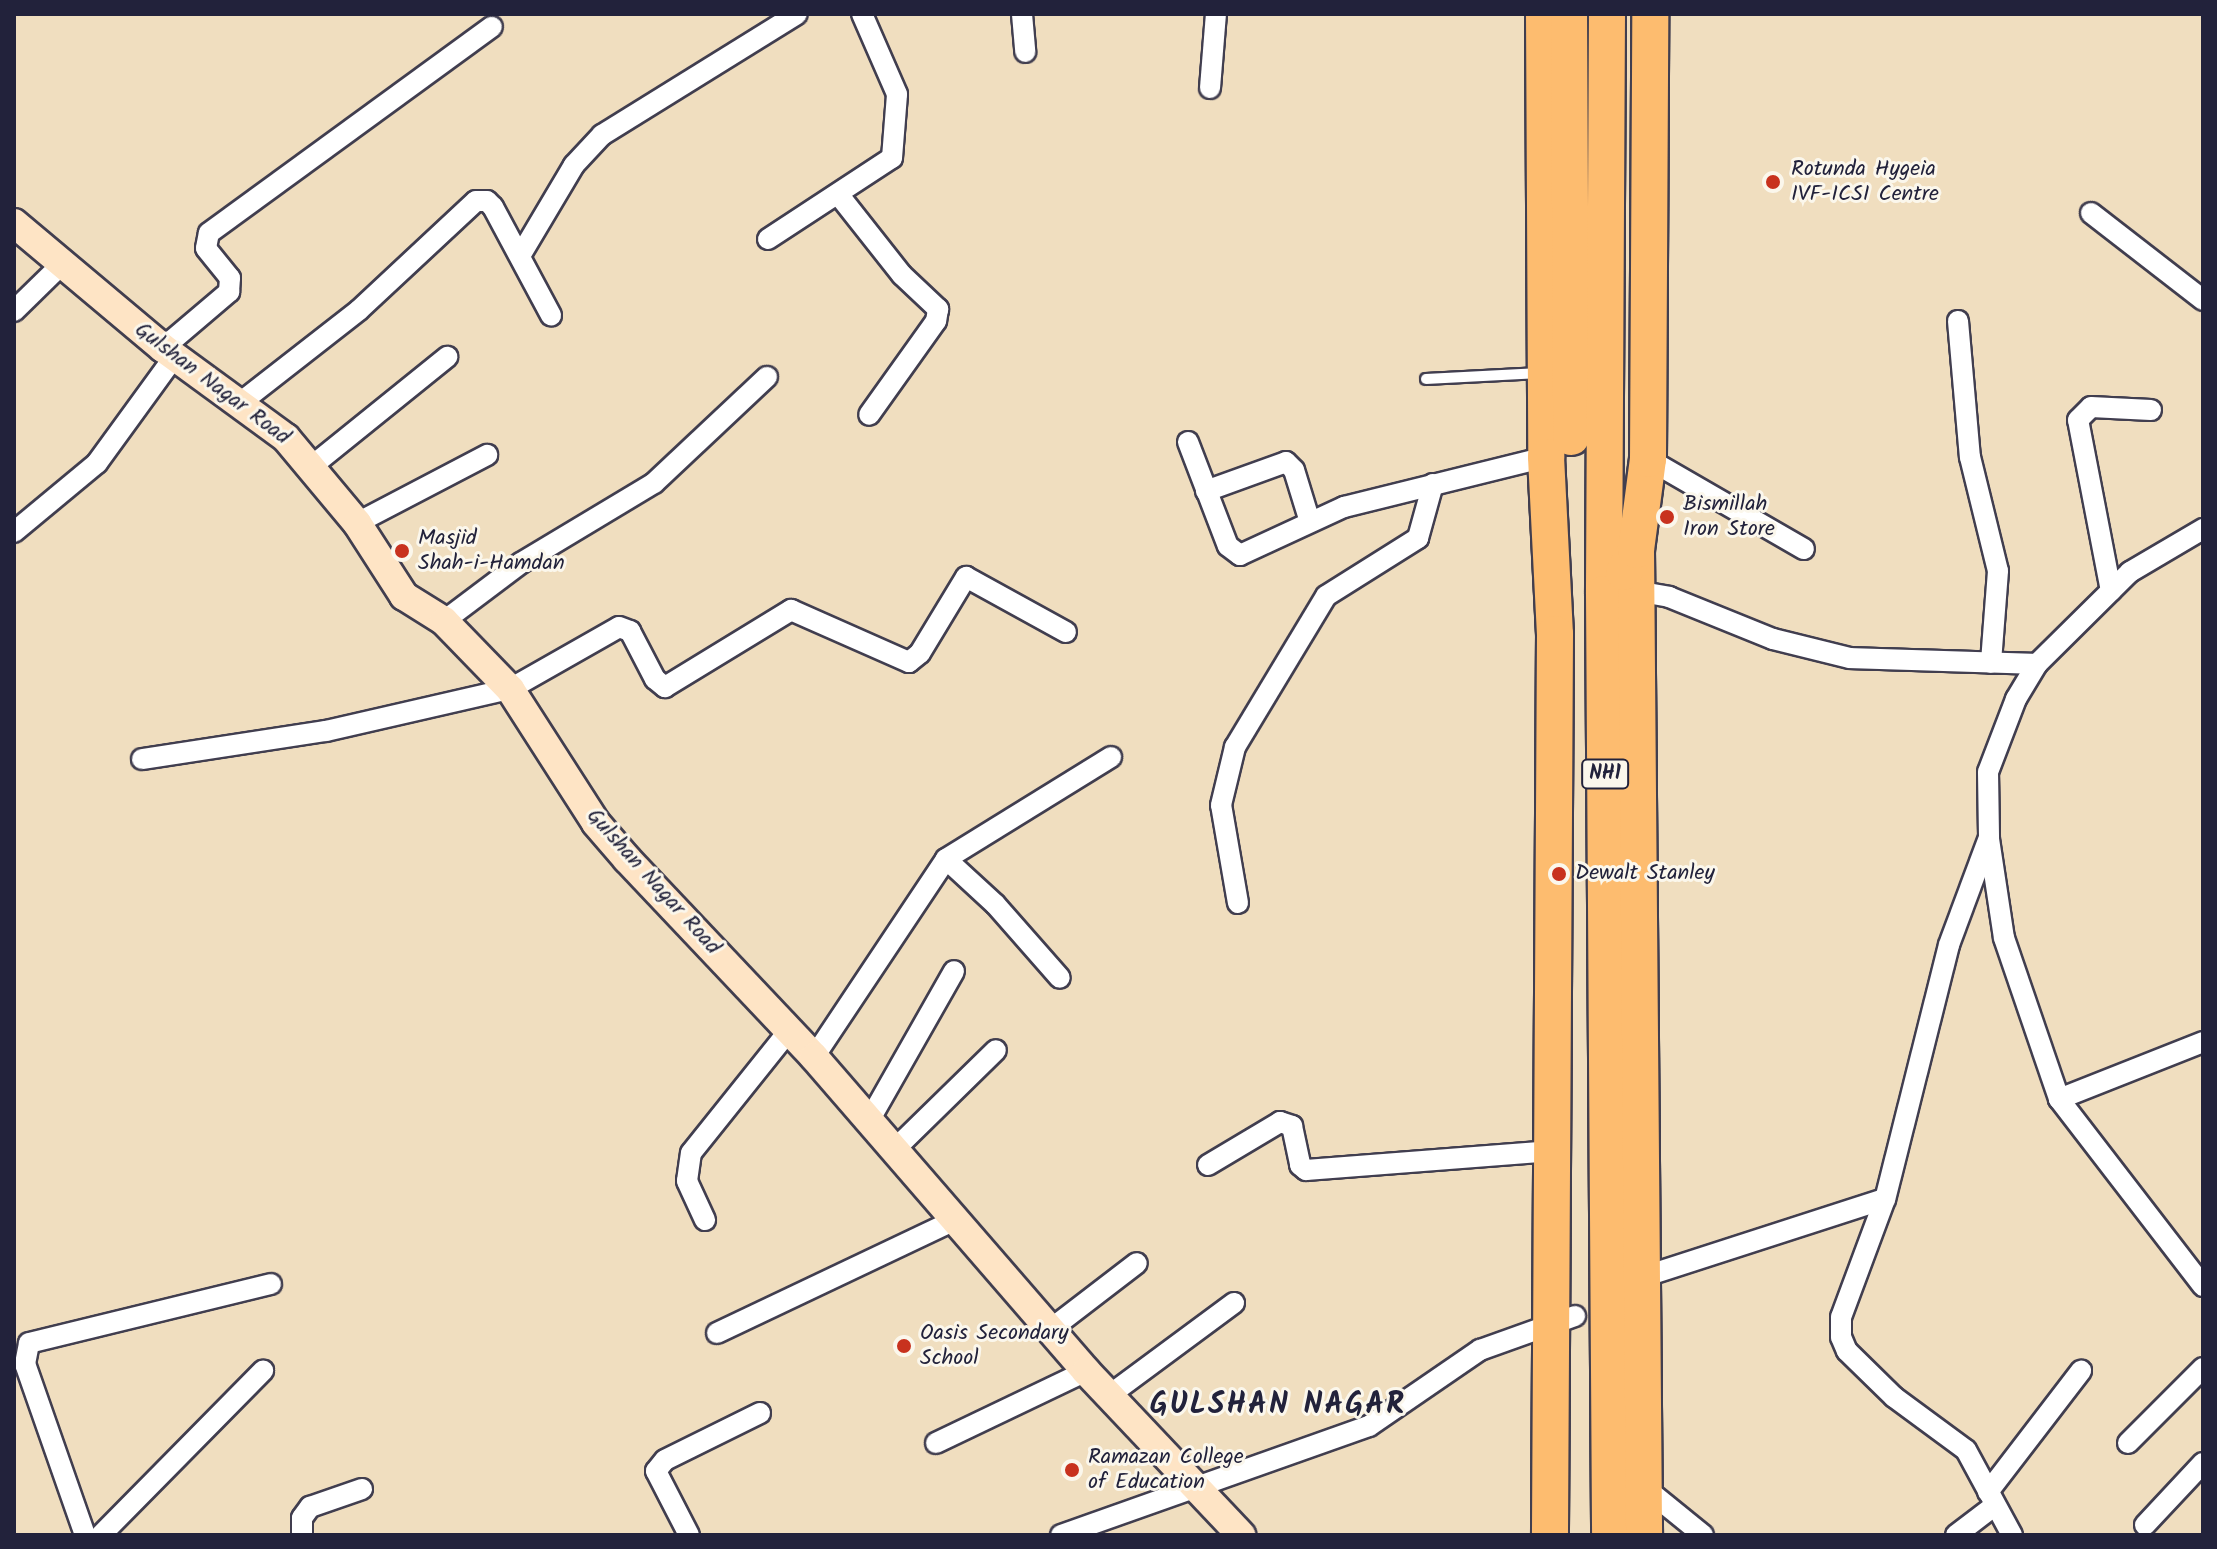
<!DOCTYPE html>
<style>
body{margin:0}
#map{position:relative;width:2217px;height:1549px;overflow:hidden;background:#f0debf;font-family:Kalam,sans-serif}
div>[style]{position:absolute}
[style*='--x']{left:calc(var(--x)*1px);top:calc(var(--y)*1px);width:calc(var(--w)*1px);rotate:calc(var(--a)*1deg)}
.roads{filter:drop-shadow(2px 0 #413e4f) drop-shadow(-2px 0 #413e4f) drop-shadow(0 2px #413e4f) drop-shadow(0 -2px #413e4f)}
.lane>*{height:10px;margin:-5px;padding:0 5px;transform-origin:5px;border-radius:5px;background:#fff}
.street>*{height:20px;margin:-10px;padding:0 10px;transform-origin:10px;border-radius:10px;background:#fff}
.secondary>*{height:28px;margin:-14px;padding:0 14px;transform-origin:14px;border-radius:14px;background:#fee4c5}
.highway>*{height:36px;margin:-18px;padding:0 18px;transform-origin:18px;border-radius:18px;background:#fdbc6f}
.dots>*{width:22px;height:22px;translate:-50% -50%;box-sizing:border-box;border:4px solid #fbf7ec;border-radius:50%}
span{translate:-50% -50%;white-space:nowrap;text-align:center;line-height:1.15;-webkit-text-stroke:6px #fbf7ec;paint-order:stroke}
.shield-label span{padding:2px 6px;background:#fbf7ec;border:2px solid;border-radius:6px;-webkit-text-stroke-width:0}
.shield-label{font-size:20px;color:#22223b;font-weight:700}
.poi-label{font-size:22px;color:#22223b}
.left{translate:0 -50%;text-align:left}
.street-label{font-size:22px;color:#22223b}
.district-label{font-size:30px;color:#22223b;font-weight:700;letter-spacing:2px}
.frame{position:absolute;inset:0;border:16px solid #22223b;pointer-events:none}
</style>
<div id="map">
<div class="roads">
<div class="lane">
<i style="--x:1426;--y:379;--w:114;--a:-3"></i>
</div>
<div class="street">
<i style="--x:1022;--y:14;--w:38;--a:85"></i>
<i style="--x:1210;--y:88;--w:74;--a:-85.4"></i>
<i style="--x:838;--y:194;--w:103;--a:51.7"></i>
<i style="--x:902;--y:275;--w:50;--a:43.4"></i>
<i style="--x:938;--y:309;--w:12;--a:99"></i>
<i style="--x:936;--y:321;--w:115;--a:125.5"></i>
<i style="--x:2091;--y:213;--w:142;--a:37.8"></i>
<i style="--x:768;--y:239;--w:148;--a:-33.2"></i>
<i style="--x:892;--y:158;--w:64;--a:-85.5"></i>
<i style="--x:897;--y:94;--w:87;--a:-113.6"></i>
<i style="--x:520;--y:256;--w:106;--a:-59.3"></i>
<i style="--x:574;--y:165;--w:41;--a:-47"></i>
<i style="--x:602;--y:135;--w:229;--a:-31.8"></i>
<i style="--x:14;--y:311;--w:66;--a:-44.4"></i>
<i style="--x:1958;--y:321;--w:137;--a:85"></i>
<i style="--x:1970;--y:457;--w:117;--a:76.2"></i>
<i style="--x:1998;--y:571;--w:92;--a:94.4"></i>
<i style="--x:163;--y:348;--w:87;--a:-40.3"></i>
<i style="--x:229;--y:292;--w:14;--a:-86"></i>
<i style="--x:230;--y:278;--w:38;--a:-129"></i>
<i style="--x:206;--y:248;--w:15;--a:-79"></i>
<i style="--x:209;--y:233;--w:350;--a:-36.1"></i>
<i style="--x:240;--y:403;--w:151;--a:-38"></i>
<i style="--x:359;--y:310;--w:160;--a:-43"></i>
<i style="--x:476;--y:201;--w:11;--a:0"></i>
<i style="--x:487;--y:201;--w:8;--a:45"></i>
<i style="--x:493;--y:207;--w:123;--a:61.8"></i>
<i style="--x:1188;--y:442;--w:111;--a:69"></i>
<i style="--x:1228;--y:546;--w:15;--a:37"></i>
<i style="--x:1240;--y:555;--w:115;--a:-24.8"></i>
<i style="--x:1344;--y:507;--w:208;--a:-13.9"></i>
<i style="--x:1648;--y:459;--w:180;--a:30"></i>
<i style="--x:312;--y:466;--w:174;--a:-38.9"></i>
<i style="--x:1206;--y:491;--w:85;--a:-19.9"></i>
<i style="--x:1286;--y:462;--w:11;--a:45"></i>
<i style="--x:1294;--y:470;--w:54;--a:72.9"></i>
<i style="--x:357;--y:523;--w:147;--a:-27.6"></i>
<i style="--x:2203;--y:529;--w:85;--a:149.5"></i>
<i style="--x:2130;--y:572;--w:131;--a:135.3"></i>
<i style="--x:2037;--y:664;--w:41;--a:121"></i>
<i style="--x:2016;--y:699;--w:78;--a:111"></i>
<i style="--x:1988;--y:772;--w:67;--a:89.1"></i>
<i style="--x:1989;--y:839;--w:100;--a:81.4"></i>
<i style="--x:2004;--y:938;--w:170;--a:71.1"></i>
<i style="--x:2059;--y:1099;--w:236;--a:52.4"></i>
<i style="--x:14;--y:532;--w:108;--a:-39.7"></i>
<i style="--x:97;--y:463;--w:131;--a:-54"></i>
<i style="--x:1636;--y:591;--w:34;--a:10"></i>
<i style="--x:1669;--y:597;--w:112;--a:22"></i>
<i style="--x:1773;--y:639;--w:79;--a:13.9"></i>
<i style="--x:1850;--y:658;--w:187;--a:1.8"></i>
<i style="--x:2111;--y:591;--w:174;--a:-100.9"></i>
<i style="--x:2078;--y:420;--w:18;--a:-45"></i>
<i style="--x:2091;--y:407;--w:60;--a:2.9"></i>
<i style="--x:444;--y:621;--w:96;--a:-37"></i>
<i style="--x:521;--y:563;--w:155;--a:-31"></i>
<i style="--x:654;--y:483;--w:155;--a:-43.2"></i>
<i style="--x:142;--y:759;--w:186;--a:-8.7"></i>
<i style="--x:326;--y:731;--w:189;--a:-12.9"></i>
<i style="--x:510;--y:689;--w:125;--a:-29.6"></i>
<i style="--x:619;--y:627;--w:12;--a:20"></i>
<i style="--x:630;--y:631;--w:54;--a:62.5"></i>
<i style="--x:655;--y:679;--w:13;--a:39"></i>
<i style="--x:665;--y:687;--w:148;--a:-31.4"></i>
<i style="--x:791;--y:610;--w:129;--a:23.8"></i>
<i style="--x:909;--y:662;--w:14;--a:-39"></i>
<i style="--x:920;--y:653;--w:89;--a:-58.8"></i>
<i style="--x:966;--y:577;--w:114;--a:28.8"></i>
<i style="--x:1988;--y:840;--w:112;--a:110.4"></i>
<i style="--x:1949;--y:945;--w:262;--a:104.1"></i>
<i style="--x:1885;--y:1199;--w:126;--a:110.4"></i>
<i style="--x:1841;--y:1317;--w:20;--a:90"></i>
<i style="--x:1841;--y:1337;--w:15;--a:67"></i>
<i style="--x:1847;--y:1351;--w:66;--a:44.4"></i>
<i style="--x:1894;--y:1397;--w:89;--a:36.4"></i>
<i style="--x:1966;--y:1450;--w:97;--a:61.6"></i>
<i style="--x:946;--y:859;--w:67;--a:42.6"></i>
<i style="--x:995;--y:904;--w:98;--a:48.7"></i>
<i style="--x:1238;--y:903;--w:99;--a:-99.8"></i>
<i style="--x:1221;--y:805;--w:60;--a:-76.4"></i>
<i style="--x:1235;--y:747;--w:176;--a:-58.9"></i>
<i style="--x:1326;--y:596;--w:109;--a:-32.2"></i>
<i style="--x:1418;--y:538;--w:56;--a:-74.5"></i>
<i style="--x:814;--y:1057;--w:238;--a:-56.3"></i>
<i style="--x:946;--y:859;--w:194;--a:-31.7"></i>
<i style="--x:2059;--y:1099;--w:155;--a:-21.6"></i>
<i style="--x:870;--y:1119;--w:170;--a:-60.4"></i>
<i style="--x:895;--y:1149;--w:141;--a:-44.4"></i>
<i style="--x:1208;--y:1165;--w:84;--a:-30.8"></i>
<i style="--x:1280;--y:1122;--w:13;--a:18"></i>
<i style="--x:1292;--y:1126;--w:40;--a:78"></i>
<i style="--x:1300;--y:1165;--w:8;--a:40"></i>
<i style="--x:1306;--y:1170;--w:247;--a:-4.4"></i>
<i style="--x:705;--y:1220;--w:43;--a:-114.8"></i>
<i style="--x:687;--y:1181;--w:28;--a:-82"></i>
<i style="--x:691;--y:1153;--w:155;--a:-51.3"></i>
<i style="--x:1643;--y:1277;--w:254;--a:-17.9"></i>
<i style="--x:1051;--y:1329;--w:108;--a:-37.5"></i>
<i style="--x:717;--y:1333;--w:261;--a:-25.4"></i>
<i style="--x:1111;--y:1394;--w:153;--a:-36.5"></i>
<i style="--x:936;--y:1443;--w:166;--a:-25.6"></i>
<i style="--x:2128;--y:1443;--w:106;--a:-45"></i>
<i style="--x:1644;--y:1487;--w:76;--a:39.1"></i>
<i style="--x:1988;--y:1492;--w:153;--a:-52.5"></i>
<i style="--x:2145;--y:1525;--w:85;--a:-46.9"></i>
<i style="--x:85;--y:1535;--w:181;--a:-109.3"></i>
<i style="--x:25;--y:1364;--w:21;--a:-79"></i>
<i style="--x:29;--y:1343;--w:249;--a:-13.7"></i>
<i style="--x:101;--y:1535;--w:231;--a:-45.4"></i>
<i style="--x:302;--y:1535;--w:17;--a:-90"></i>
<i style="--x:302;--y:1518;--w:14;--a:-54"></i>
<i style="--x:310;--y:1507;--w:55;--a:-19.1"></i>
<i style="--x:689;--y:1535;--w:72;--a:-117.3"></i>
<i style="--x:656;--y:1471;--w:14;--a:-51"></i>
<i style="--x:665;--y:1460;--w:106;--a:-26.3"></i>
<i style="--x:1061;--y:1535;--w:327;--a:-19.5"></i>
<i style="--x:1369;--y:1426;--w:135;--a:-34.4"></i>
<i style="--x:1480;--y:1350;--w:101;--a:-19.7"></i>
<i style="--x:1956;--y:1535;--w:48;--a:-37.3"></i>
</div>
<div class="secondary">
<i style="--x:14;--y:223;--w:194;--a:40"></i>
<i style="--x:163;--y:348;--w:152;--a:36.2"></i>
<i style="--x:286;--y:438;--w:111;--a:50.1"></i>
<i style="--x:357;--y:523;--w:87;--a:57.2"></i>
<i style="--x:404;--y:596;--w:47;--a:32"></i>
<i style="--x:444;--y:621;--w:95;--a:45.9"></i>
<i style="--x:510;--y:689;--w:159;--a:57.3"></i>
<i style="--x:596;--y:823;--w:48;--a:49.3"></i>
<i style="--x:627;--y:859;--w:272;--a:46.6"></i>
<i style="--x:814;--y:1057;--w:415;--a:49.1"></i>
<i style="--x:1086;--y:1371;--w:226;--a:46.6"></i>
</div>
<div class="highway">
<i style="--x:1544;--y:14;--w:443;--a:89.7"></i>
<i style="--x:1546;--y:457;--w:177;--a:87.1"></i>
<i style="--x:1555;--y:634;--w:901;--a:90.32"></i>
<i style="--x:1569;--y:14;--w:423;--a:89.7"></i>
<i style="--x:1607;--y:14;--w:580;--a:90.3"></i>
<i style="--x:1604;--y:594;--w:941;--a:89.63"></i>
<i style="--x:1636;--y:550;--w:985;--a:89.53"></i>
<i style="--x:1624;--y:572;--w:25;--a:-61"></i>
<i style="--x:1636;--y:550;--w:92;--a:-82.5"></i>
<i style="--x:1648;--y:459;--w:445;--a:-89.7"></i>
</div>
</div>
<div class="dots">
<i style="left:1773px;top:182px;background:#c8321e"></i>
<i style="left:1667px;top:517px;background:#c8321e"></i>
<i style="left:402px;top:551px;background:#c8321e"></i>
<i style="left:1559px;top:874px;background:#c8321e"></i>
<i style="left:904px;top:1346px;background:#c8321e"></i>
<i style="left:1072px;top:1470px;background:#c8321e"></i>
</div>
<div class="shield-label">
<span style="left:1605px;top:774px">NH1</span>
</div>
<div class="poi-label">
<span class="left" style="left:1791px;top:182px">Rotunda Hygeia<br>IVF-ICSI Centre</span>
<span class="left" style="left:1683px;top:517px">Bismillah<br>Iron Store</span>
<span class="left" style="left:418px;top:551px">Masjid<br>Shah-i-Hamdan</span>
<span class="left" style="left:1575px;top:874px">Dewalt Stanley</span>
<span class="left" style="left:920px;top:1346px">Oasis Secondary<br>School</span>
<span class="left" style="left:1088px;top:1470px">Ramazan College<br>of Education</span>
</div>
<div class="street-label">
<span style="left:212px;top:384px;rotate:37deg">Gulshan Nagar Road</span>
<span style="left:653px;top:882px;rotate:48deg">Gulshan Nagar Road</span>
</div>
<div class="district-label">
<span style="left:1278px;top:1405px">GULSHAN NAGAR</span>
</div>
<div class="frame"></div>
</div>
